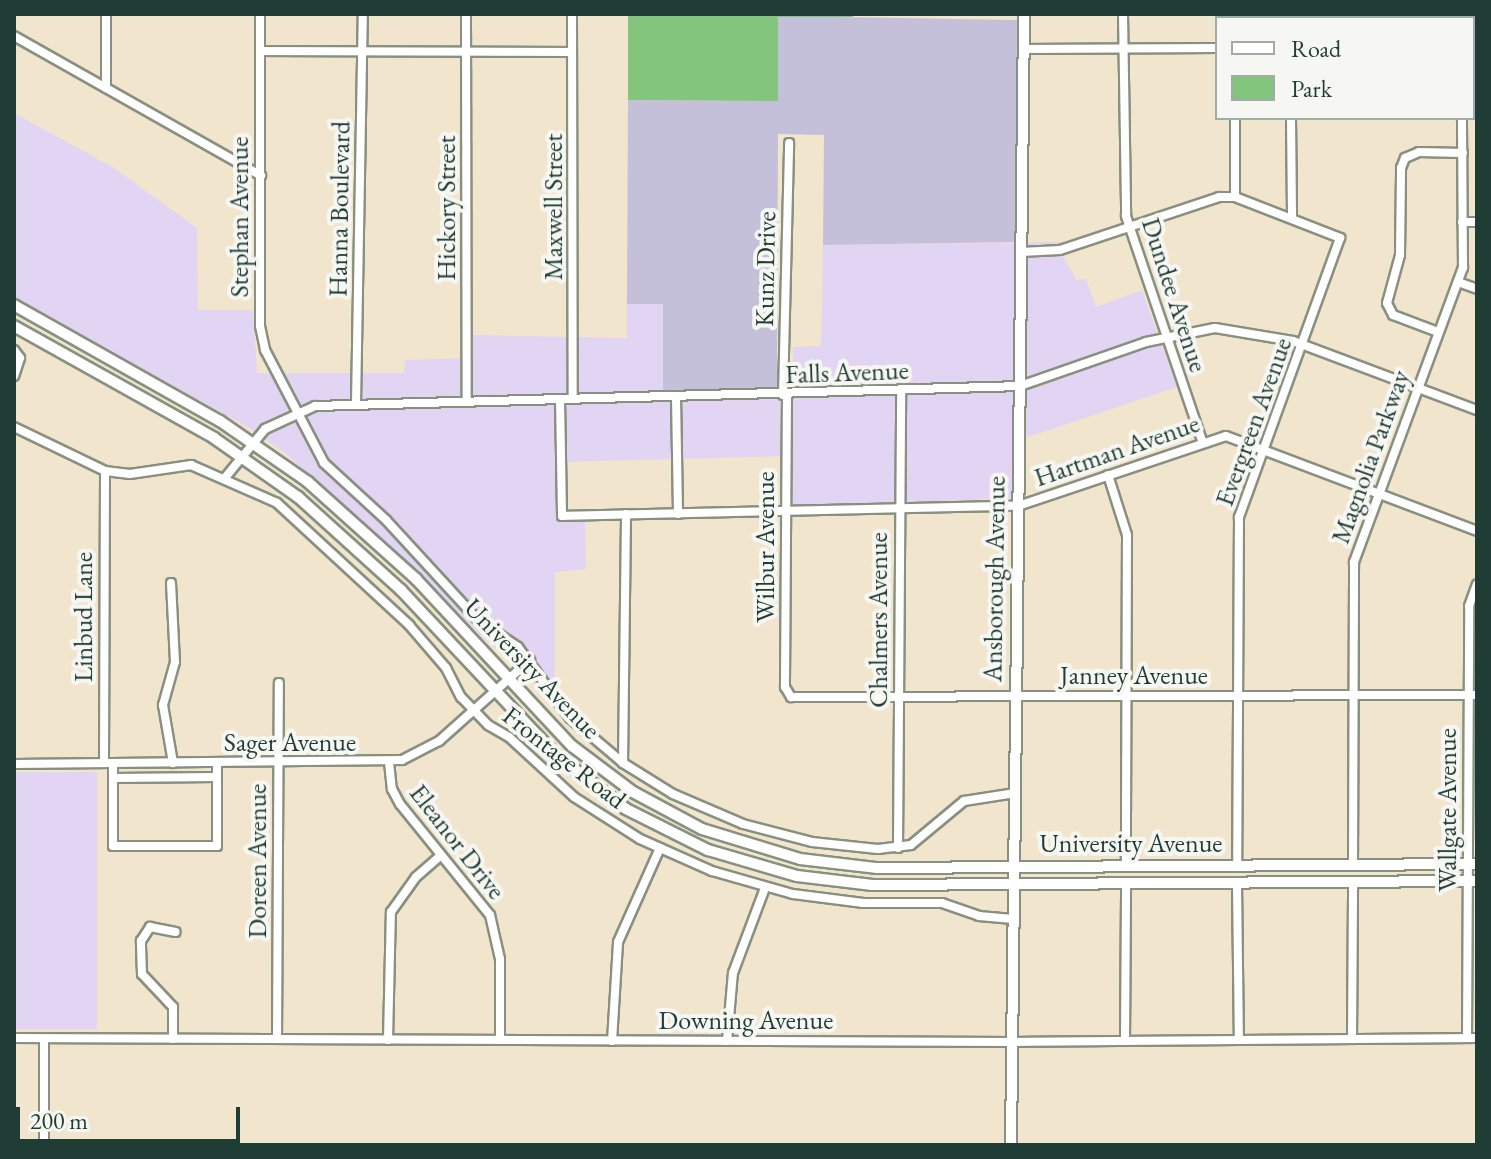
<!DOCTYPE html>
<style>
body{margin:0}
#map{position:relative;width:1491px;height:1159px;overflow:hidden;background:#f2e5cd;font-family:"EB Garamond",serif}
div>[style]{position:absolute}
[style*='--x']{left:calc(var(--x)*1px);top:calc(var(--y)*1px);width:calc(var(--w)*1px);rotate:calc(var(--a)*1deg)}
.built>*{inset:0;background:#e2d4f3;transform-origin:0 0}
.industrial>*{inset:0;background:#c5c0da}
.green>*{inset:0;background:#83c57d}
.roads{filter:drop-shadow(2px 0 #889180) drop-shadow(-2px 0 #889180) drop-shadow(0 2px #889180) drop-shadow(0 -2px #889180)}
.minor>*{height:8px;margin:-4px;padding:0 4px;transform-origin:4px;border-radius:4px;background:#fff}
.major>*{height:10px;margin:-5px;padding:0 5px;transform-origin:5px;border-radius:5px;background:#fff}
span{translate:-50% -50%;white-space:nowrap;text-align:center;line-height:1.15;-webkit-text-stroke:8px #f6f6f2;paint-order:stroke}
.street-label{font-size:26px;color:#1f3d34}
.frame{position:absolute;inset:0;border:16px solid #1f3d34;pointer-events:none}
.legend{position:absolute;left:1215px;top:16px;width:260px;height:104px;box-sizing:border-box;background:#f6f6f2;border:2px solid #a0aca6;margin:0;padding:10px 14px;list-style:none;font-size:24px;color:#1f3d34}
.legend li{display:flex;align-items:center;gap:16px;height:40px}
.legend b{width:40px;border:2px solid #a0aca6}
.scale{position:absolute;left:16px;top:1107px;width:224px;height:36px;box-sizing:border-box;border:4px solid #1f3d34;border-top:0;padding-left:10px;font-size:24px;line-height:28px;white-space:nowrap;color:#1f3d34;-webkit-text-stroke:6px #f6f6f2;paint-order:stroke}
</style>
<div id="map">
<div class="built">
<i style="clip-path:polygon(14px 113px,114px 168px,197px 228px,198px 310px,253px 310px,257px 373px,404px 373px,405px 360px,471px 358px,472px 335px,627px 338px,627px 304px,663px 303px,663px 390px,793px 388px,793px 347px,821px 346px,823px 245px,1062px 242px,1062px 254px,1076px 280px,1086px 279px,1096px 307px,1142px 290px,1177px 387px,1025px 438px,1024px 498px,791px 506px,790px 456px,556px 462px,557px 521px,585px 521px,586px 569px,555px 572px,555px 680px,537px 687px,286px 454px,248px 427px,14px 298px)"></i>
<i style="left:97px;top:772px;width:257px;height:83px;rotate:90deg"></i>
</div>
<div class="industrial">
<i style="clip-path:polygon(778px 16px,1017px 20px,1016px 242px,823px 245px,824px 135px,778px 134px,777px 389px,663px 390px,663px 304px,627px 304px,628px 100px,778px 101px)"></i>
</div>
<div class="green">
<i style="clip-path:polygon(580px 14px,853px 14px,853px 17px,778px 17px,778px 101px,628px 100px,628px 15px)"></i>
</div>
<div class="roads">
<div class="minor">
<i style="--x:260;--y:14;--w:312;--a:90"></i>
<i style="--x:260;--y:326;--w:25;--a:78"></i>
<i style="--x:265;--y:350;--w:127;--a:62.4"></i>
<i style="--x:324;--y:463;--w:84;--a:42.6"></i>
<i style="--x:386;--y:520;--w:137;--a:47.4"></i>
<i style="--x:479;--y:621;--w:47;--a:33.7"></i>
<i style="--x:518;--y:647;--w:88;--a:53.8"></i>
<i style="--x:570;--y:718;--w:70;--a:40.3"></i>
<i style="--x:623;--y:763;--w:59;--a:31.8"></i>
<i style="--x:673;--y:794;--w:76;--a:23.2"></i>
<i style="--x:743;--y:824;--w:71;--a:14.6"></i>
<i style="--x:812;--y:842;--w:66;--a:6.1"></i>
<i style="--x:878;--y:849;--w:33;--a:-7"></i>
<i style="--x:911;--y:845;--w:69;--a:-39.7"></i>
<i style="--x:964;--y:801;--w:52;--a:-8.9"></i>
<i style="--x:466;--y:14;--w:388;--a:89.9"></i>
<i style="--x:572;--y:14;--w:385;--a:89.9"></i>
<i style="--x:1123;--y:14;--w:202;--a:89.1"></i>
<i style="--x:1126;--y:216;--w:237;--a:71.3"></i>
<i style="--x:1234;--y:14;--w:4;--a:90"></i>
<i style="--x:1344;--y:14;--w:4;--a:90"></i>
<i style="--x:1461;--y:14;--w:4;--a:90"></i>
<i style="--x:14;--y:36;--w:284;--a:29.5"></i>
<i style="--x:1473;--y:46;--w:4;--a:0"></i>
<i style="--x:1024;--y:49;--w:193;--a:-0.3"></i>
<i style="--x:260;--y:51;--w:312;--a:0.2"></i>
<i style="--x:106;--y:88;--w:74;--a:-90"></i>
<i style="--x:1235;--y:118;--w:79;--a:90"></i>
<i style="--x:1291;--y:118;--w:100;--a:89.4"></i>
<i style="--x:1462;--y:222;--w:15;--a:0"></i>
<i style="--x:1021;--y:252;--w:39;--a:-3"></i>
<i style="--x:1060;--y:250;--w:168;--a:-18.4"></i>
<i style="--x:1219;--y:197;--w:16;--a:0"></i>
<i style="--x:1235;--y:197;--w:113;--a:21.3"></i>
<i style="--x:1340;--y:238;--w:297;--a:109.9"></i>
<i style="--x:1239;--y:517;--w:348;--a:90.3"></i>
<i style="--x:1458;--y:282;--w:20;--a:20"></i>
<i style="--x:1438;--y:332;--w:48;--a:-159.3"></i>
<i style="--x:1393;--y:315;--w:13;--a:-117"></i>
<i style="--x:1387;--y:303;--w:50;--a:-74.8"></i>
<i style="--x:1400;--y:255;--w:87;--a:-89.3"></i>
<i style="--x:1401;--y:168;--w:11;--a:-68"></i>
<i style="--x:1405;--y:158;--w:15;--a:-23"></i>
<i style="--x:1419;--y:152;--w:44;--a:1.3"></i>
<i style="--x:14;--y:350;--w:10;--a:53"></i>
<i style="--x:20;--y:358;--w:19;--a:108"></i>
<i style="--x:783;--y:395;--w:252;--a:-88.6"></i>
<i style="--x:787;--y:395;--w:292;--a:90.4"></i>
<i style="--x:785;--y:687;--w:12;--a:59"></i>
<i style="--x:791;--y:697;--w:686;--a:-0.17"></i>
<i style="--x:676;--y:397;--w:117;--a:89"></i>
<i style="--x:560;--y:399;--w:117;--a:89"></i>
<i style="--x:562;--y:516;--w:456;--a:-1.3"></i>
<i style="--x:1018;--y:506;--w:219;--a:-18.6"></i>
<i style="--x:1226;--y:436;--w:268;--a:20.7"></i>
<i style="--x:356;--y:404;--w:390;--a:-89"></i>
<i style="--x:14;--y:427;--w:101;--a:25.8"></i>
<i style="--x:105;--y:471;--w:25;--a:7"></i>
<i style="--x:130;--y:474;--w:62;--a:-8.4"></i>
<i style="--x:191;--y:465;--w:94;--a:23.8"></i>
<i style="--x:277;--y:503;--w:180;--a:42.7"></i>
<i style="--x:409;--y:625;--w:57;--a:49.3"></i>
<i style="--x:446;--y:668;--w:33;--a:63"></i>
<i style="--x:461;--y:697;--w:39;--a:46"></i>
<i style="--x:488;--y:725;--w:24;--a:30"></i>
<i style="--x:509;--y:737;--w:88;--a:42.7"></i>
<i style="--x:574;--y:797;--w:78;--a:32.5"></i>
<i style="--x:640;--y:839;--w:79;--a:24"></i>
<i style="--x:712;--y:871;--w:84;--a:15.9"></i>
<i style="--x:793;--y:894;--w:71;--a:7.3"></i>
<i style="--x:863;--y:903;--w:79;--a:0"></i>
<i style="--x:942;--y:903;--w:39;--a:19"></i>
<i style="--x:979;--y:916;--w:34;--a:5"></i>
<i style="--x:1108;--y:475;--w:63;--a:72.4"></i>
<i style="--x:1127;--y:535;--w:331;--a:90.2"></i>
<i style="--x:224;--y:479;--w:65;--a:-50.6"></i>
<i style="--x:265;--y:429;--w:55;--a:-24.7"></i>
<i style="--x:315;--y:406;--w:705;--a:-1.62"></i>
<i style="--x:1020;--y:386;--w:133;--a:-19.2"></i>
<i style="--x:1146;--y:342;--w:70;--a:-11.5"></i>
<i style="--x:1215;--y:328;--w:79;--a:9.5"></i>
<i style="--x:1293;--y:341;--w:197;--a:20.6"></i>
<i style="--x:171;--y:583;--w:79;--a:87.1"></i>
<i style="--x:175;--y:662;--w:45;--a:105.6"></i>
<i style="--x:163;--y:705;--w:59;--a:80.2"></i>
<i style="--x:389;--y:762;--w:27;--a:84"></i>
<i style="--x:392;--y:789;--w:17;--a:62"></i>
<i style="--x:400;--y:804;--w:143;--a:51"></i>
<i style="--x:490;--y:915;--w:45;--a:77.2"></i>
<i style="--x:500;--y:959;--w:81;--a:90"></i>
<i style="--x:104;--y:763;--w:292;--a:-89.8"></i>
<i style="--x:113;--y:763;--w:83;--a:90"></i>
<i style="--x:113;--y:846;--w:104;--a:0"></i>
<i style="--x:217;--y:846;--w:83;--a:-90"></i>
<i style="--x:623;--y:763;--w:249;--a:-89.3"></i>
<i style="--x:14;--y:764;--w:388;--a:-0.6"></i>
<i style="--x:402;--y:760;--w:42;--a:-27.2"></i>
<i style="--x:439;--y:741;--w:122;--a:-41.7"></i>
<i style="--x:113;--y:778;--w:104;--a:-0.6"></i>
<i style="--x:898;--y:848;--w:457;--a:-89.6"></i>
<i style="--x:1353;--y:865;--w:303;--a:-89.8"></i>
<i style="--x:1354;--y:562;--w:314;--a:-69.7"></i>
<i style="--x:1463;--y:268;--w:150;--a:-90.4"></i>
<i style="--x:1237;--y:884;--w:155;--a:89.3"></i>
<i style="--x:14;--y:1038;--w:998;--a:0.23"></i>
<i style="--x:1012;--y:1042;--w:465;--a:-0.5"></i>
<i style="--x:1467;--y:1038;--w:432;--a:-89.7"></i>
<i style="--x:1469;--y:606;--w:23;--a:-70"></i>
<i style="--x:44;--y:1039;--w:106;--a:90"></i>
<i style="--x:173;--y:1039;--w:32;--a:-90"></i>
<i style="--x:173;--y:1007;--w:45;--a:-133.2"></i>
<i style="--x:142;--y:974;--w:33;--a:-92"></i>
<i style="--x:141;--y:941;--w:17;--a:-57"></i>
<i style="--x:150;--y:927;--w:26;--a:11"></i>
<i style="--x:277;--y:1039;--w:356;--a:-89.7"></i>
<i style="--x:1352;--y:1039;--w:157;--a:-89.6"></i>
<i style="--x:388;--y:1040;--w:128;--a:-88.7"></i>
<i style="--x:391;--y:912;--w:43;--a:-54.5"></i>
<i style="--x:416;--y:877;--w:33;--a:-41"></i>
<i style="--x:1125;--y:1040;--w:157;--a:-89.6"></i>
<i style="--x:612;--y:1041;--w:99;--a:-86.5"></i>
<i style="--x:618;--y:942;--w:103;--a:-65.9"></i>
<i style="--x:727;--y:1041;--w:68;--a:-85"></i>
<i style="--x:733;--y:973;--w:91;--a:-69.4"></i>
</div>
<div class="major">
<i style="--x:14;--y:305;--w:236;--a:29.4"></i>
<i style="--x:220;--y:421;--w:107;--a:34.7"></i>
<i style="--x:308;--y:482;--w:145;--a:41.9"></i>
<i style="--x:416;--y:579;--w:229;--a:47"></i>
<i style="--x:572;--y:746;--w:76;--a:37"></i>
<i style="--x:633;--y:792;--w:78;--a:28.2"></i>
<i style="--x:702;--y:829;--w:102;--a:17"></i>
<i style="--x:800;--y:859;--w:78;--a:6.7"></i>
<i style="--x:877;--y:868;--w:600;--a:-0.38"></i>
<i style="--x:14;--y:326;--w:229;--a:29.2"></i>
<i style="--x:214;--y:438;--w:103;--a:35.1"></i>
<i style="--x:298;--y:497;--w:139;--a:42.1"></i>
<i style="--x:401;--y:590;--w:226;--a:46.8"></i>
<i style="--x:556;--y:755;--w:88;--a:37.6"></i>
<i style="--x:626;--y:809;--w:92;--a:26.6"></i>
<i style="--x:708;--y:850;--w:93;--a:16.3"></i>
<i style="--x:797;--y:876;--w:76;--a:6.8"></i>
<i style="--x:872;--y:885;--w:605;--a:-0.38"></i>
<i style="--x:1011;--y:1145;--w:1131;--a:-89.34"></i>
</div>
</div>
<div class="street-label">
<span style="left:554px;top:207px;rotate:-90deg">Maxwell Street</span>
<span style="left:447px;top:208px;rotate:-90deg">Hickory Street</span>
<span style="left:340px;top:209px;rotate:-89deg">Hanna Boulevard</span>
<span style="left:240px;top:217px;rotate:-90deg">Stephan Avenue</span>
<span style="left:766px;top:269px;rotate:-89deg">Kunz Drive</span>
<span style="left:1174px;top:295px;rotate:72deg">Dundee Avenue</span>
<span style="left:847px;top:373px;rotate:-2deg">Falls Avenue</span>
<span style="left:1254px;top:422px;rotate:-70deg">Evergreen Avenue</span>
<span style="left:1117px;top:451px;rotate:-19deg">Hartman Avenue</span>
<span style="left:1371px;top:457px;rotate:-70deg">Magnolia Parkway</span>
<span style="left:766px;top:547px;rotate:-90deg">Wilbur Avenue</span>
<span style="left:995px;top:579px;rotate:-89deg">Ansborough Avenue</span>
<span style="left:84px;top:617px;rotate:-90deg">Linbud Lane</span>
<span style="left:879px;top:620px;rotate:-90deg">Chalmers Avenue</span>
<span style="left:532px;top:669px;rotate:46deg">University Avenue</span>
<span style="left:1134px;top:676px">Janney Avenue</span>
<span style="left:290px;top:743px">Sager Avenue</span>
<span style="left:564px;top:758px;rotate:38deg">Frontage Road</span>
<span style="left:1448px;top:810px;rotate:-90deg">Wallgate Avenue</span>
<span style="left:457px;top:842px;rotate:52deg">Eleanor Drive</span>
<span style="left:1131px;top:844px">University Avenue</span>
<span style="left:258px;top:861px;rotate:-90deg">Doreen Avenue</span>
<span style="left:746px;top:1021px">Downing Avenue</span>
</div>
<div class="frame"></div>
<ul class="legend">
<li><b style="height:10px;background:#fff"></b>Road</li>
<li><b style="height:22px;background:#83c57d"></b>Park</li>
</ul>
<div class="scale">200 m</div>
</div>
